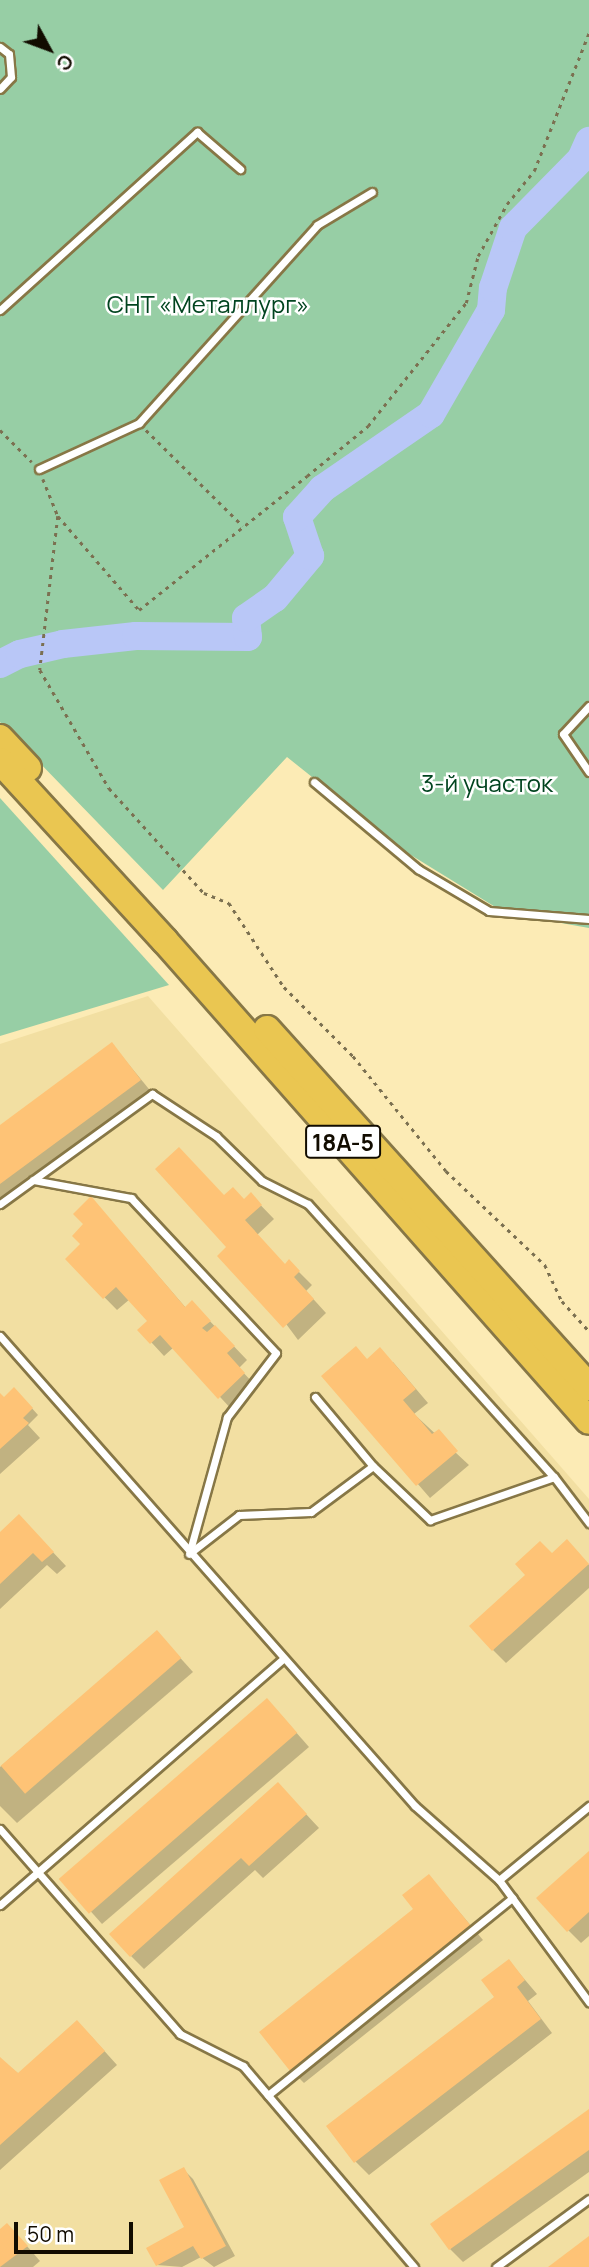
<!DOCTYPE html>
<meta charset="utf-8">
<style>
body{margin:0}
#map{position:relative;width:589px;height:2267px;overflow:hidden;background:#fcebb5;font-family:Manrope,sans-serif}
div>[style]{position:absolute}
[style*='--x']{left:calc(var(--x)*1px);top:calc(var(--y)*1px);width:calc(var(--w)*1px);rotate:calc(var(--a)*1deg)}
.built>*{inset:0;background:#f2dfa2}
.green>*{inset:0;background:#97cea5}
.shadow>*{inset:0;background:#0003}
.river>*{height:28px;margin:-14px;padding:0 14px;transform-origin:14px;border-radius:14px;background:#b9c7f7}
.building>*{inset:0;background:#fec376;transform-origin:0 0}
.path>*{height:2.5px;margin-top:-1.25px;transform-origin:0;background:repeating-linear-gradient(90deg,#7b7051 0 3.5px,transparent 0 8.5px)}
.roads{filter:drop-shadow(2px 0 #877746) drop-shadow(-2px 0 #877746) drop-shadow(0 2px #877746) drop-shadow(0 -2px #877746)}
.lane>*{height:7px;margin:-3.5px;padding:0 3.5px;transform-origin:3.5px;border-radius:3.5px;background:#fff}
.highway>*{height:26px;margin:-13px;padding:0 13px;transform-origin:13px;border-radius:13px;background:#eac651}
span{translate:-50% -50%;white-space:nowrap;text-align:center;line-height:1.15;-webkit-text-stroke:5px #fff;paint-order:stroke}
.shield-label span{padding:2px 5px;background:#fff;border:2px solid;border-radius:5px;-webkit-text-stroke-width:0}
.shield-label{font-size:23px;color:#120c00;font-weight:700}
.park-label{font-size:24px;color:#01441f}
.north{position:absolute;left:14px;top:14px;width:70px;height:70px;-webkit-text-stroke:5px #fff;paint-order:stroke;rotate:131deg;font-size:19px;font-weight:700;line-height:28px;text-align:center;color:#120c00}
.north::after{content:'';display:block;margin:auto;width:24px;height:32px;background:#120c00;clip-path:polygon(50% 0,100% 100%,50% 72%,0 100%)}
.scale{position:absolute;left:14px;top:2222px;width:119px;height:32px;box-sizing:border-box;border:4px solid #120c00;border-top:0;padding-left:9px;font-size:21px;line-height:24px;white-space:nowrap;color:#120c00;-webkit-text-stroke:5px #fff;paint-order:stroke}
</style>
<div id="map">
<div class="built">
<i style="clip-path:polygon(148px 996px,589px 1499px,589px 2267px,0 2267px,0 1044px)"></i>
</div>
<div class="green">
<i style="clip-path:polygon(0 0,589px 0,589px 928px,505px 913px,406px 852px,287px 757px,163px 890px,0 722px)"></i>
<i style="clip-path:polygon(0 798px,169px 985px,0 1036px)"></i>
</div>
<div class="shadow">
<i style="clip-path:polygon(112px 1044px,153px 1094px,0 1206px,0 1127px)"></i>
<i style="clip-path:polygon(251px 1195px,274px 1219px,257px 1235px,285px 1266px,289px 1262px,312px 1285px,306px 1291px,326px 1313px,298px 1340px,229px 1247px,224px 1197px,244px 1201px)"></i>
<i style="clip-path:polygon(91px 1198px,186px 1308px,205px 1316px,247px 1360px,239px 1368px,257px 1387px,233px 1411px,174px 1347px,164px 1356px,140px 1330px,149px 1321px,130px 1299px,117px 1310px,67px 1259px,82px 1244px)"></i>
<i style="clip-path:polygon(393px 1362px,428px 1403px,414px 1414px,469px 1465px,430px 1498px,324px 1376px)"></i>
<i style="clip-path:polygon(0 1395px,4px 1399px,21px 1396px,38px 1415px,28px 1425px,40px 1438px,0 1474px)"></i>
<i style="clip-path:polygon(32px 1530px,66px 1566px,57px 1574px,47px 1565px,0 1609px,0 1534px)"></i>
<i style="clip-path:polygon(552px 1555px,580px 1555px,589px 1565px,589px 1588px,506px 1663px,493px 1650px,528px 1575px)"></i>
<i style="clip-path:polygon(157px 1632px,193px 1672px,17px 1823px,0 1806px,0 1767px)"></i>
<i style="clip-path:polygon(280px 1714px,309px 1747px,102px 1924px,61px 1878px)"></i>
<i style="clip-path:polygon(291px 1798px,319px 1828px,263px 1878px,255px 1870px,144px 1969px,131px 1956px)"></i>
<i style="clip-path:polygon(589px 1853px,589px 1936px,581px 1943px,568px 1930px)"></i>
<i style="clip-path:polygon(429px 1876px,483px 1940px,304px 2083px,291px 2070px,416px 1909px)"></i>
<i style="clip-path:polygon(509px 1961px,537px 1994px,528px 2001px,552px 2033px,369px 2175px,355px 2161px,496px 1997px)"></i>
<i style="clip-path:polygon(90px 2035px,117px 2065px,0 2170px,0 2059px,19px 2074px)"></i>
<i style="clip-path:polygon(589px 2111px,589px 2172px,463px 2262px,450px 2249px)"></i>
<i style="clip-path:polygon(183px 2169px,193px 2179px,235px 2256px,214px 2267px,201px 2257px,182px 2267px,157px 2265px,187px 2228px)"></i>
<i style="clip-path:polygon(0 2231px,20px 2238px,40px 2261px,33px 2267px,0 2267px)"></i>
</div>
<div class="river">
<i style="--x:0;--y:664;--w:22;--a:-27"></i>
<i style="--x:20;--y:654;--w:44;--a:-13.1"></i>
<i style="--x:63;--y:644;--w:73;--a:-6.3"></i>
<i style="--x:136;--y:636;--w:112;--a:0.5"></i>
<i style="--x:248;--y:637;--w:19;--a:-96"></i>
<i style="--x:246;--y:618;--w:35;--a:-35"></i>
<i style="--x:275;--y:598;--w:55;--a:-50.2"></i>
<i style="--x:310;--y:556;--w:41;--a:-108.4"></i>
<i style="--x:297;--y:517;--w:38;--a:-48"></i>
<i style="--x:322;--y:489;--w:132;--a:-34.5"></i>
<i style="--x:431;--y:414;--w:120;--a:-60"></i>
<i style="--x:491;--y:310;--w:22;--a:-85"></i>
<i style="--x:493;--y:288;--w:63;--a:-71.6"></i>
<i style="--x:513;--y:228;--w:97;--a:-45.4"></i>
<i style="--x:581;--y:159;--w:20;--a:-66"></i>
</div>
<div class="building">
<i style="clip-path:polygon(112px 1042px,141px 1080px,0 1184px,0 1125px)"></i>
<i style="clip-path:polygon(179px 1147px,224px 1195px,233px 1187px,244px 1199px,251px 1192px,262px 1205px,245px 1220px,285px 1264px,289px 1259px,300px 1271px,294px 1277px,314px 1299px,283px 1328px,217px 1256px,226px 1247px,155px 1169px)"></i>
<i style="clip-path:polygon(91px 1196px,185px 1307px,192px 1300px,211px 1321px,202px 1328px,207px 1332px,215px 1325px,235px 1346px,227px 1353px,245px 1373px,218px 1399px,160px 1335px,150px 1344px,137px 1330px,147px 1321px,116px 1287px,103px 1299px,65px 1259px,80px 1244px,72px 1236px,83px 1224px,73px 1214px)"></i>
<i style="clip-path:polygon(356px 1346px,367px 1359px,380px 1347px,416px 1389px,403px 1400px,432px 1434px,439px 1429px,458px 1451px,416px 1486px,321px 1376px)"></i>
<i style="clip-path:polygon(14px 1387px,33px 1408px,23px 1418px,29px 1423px,0 1449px,0 1393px,4px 1397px)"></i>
<i style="clip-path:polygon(19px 1514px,54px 1552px,42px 1562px,33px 1553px,0 1584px,0 1532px)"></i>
<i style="clip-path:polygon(567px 1539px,589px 1564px,492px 1651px,469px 1626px,525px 1575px,515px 1564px,540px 1541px,552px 1553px)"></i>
<i style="left:157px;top:1630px;width:37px;height:207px;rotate:49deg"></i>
<i style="left:267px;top:1698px;width:46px;height:276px;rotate:49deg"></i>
<i style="clip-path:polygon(278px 1782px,307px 1814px,249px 1866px,241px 1858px,130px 1957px,109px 1934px)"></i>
<i style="clip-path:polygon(589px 1851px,589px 1912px,567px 1932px,536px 1898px)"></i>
<i style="clip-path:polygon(429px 1874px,471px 1926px,290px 2071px,259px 2032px,413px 1909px,402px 1895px)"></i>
<i style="clip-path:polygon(509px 1959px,525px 1980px,517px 1987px,541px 2019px,354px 2163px,326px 2126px,494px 1997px,481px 1980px)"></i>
<i style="clip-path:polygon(77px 2020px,105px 2051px,0 2145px,0 2057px,18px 2073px)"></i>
<i style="clip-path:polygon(589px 2109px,589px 2150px,449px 2250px,430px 2224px)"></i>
<i style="clip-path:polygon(184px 2167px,226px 2246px,201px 2259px,193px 2246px,156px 2266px,146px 2248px,184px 2227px,159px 2180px)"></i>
<i style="clip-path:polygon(7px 2223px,28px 2246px,0 2267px,0 2229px)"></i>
<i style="clip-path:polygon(589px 2236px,589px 2267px,548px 2267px)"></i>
</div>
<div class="path">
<i style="--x:0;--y:430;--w:45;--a:45"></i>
<i style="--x:146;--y:430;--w:136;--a:44.7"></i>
<i style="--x:43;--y:479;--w:40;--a:68"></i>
<i style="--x:58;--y:516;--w:124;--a:49.2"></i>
<i style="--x:139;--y:610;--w:215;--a:-38.6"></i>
<i style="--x:307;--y:476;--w:79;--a:-39.3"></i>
<i style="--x:368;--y:426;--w:157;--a:-51.5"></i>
<i style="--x:466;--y:303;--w:49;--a:-75.7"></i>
<i style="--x:478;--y:256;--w:60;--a:-60.9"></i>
<i style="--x:507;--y:204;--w:43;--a:-50.7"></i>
<i style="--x:534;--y:171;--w:149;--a:-68.3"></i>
<i style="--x:58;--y:516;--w:155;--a:96.7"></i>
<i style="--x:40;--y:670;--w:137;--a:59.7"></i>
<i style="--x:109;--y:788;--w:142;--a:47.9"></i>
<i style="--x:204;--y:893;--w:27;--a:22"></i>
<i style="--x:229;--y:903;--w:100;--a:56.8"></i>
<i style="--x:284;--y:987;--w:98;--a:45"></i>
<i style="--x:353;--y:1056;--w:148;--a:51"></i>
<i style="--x:446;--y:1171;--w:137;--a:43.5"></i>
<i style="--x:545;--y:1265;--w:40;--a:65"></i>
<i style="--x:562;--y:1301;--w:40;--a:48"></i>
</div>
<div class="roads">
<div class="lane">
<i style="--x:0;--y:47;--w:11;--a:38"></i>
<i style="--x:9;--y:54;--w:23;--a:85"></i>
<i style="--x:11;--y:77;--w:16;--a:133"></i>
<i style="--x:0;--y:310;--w:266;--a:-42.1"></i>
<i style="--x:197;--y:132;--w:57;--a:40.7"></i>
<i style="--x:39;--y:469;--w:110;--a:-24.7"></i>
<i style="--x:139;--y:423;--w:266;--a:-48"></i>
<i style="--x:317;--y:225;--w:64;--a:-31"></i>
<i style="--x:589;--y:706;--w:38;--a:133"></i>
<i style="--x:563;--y:734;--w:46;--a:55.6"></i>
<i style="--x:314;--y:782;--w:136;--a:39.9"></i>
<i style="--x:418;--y:869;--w:82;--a:30.6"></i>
<i style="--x:489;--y:911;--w:100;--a:4.6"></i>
<i style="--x:33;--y:1180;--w:100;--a:10.4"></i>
<i style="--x:131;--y:1198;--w:212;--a:46.9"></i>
<i style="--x:276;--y:1353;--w:81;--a:127.4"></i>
<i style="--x:227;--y:1417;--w:142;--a:105.5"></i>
<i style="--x:0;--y:1204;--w:188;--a:-35.9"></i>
<i style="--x:152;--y:1094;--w:77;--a:33.3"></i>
<i style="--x:216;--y:1136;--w:64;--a:44.4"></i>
<i style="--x:262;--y:1181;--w:51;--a:26.6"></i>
<i style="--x:308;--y:1204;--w:367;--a:48"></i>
<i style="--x:554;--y:1477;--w:58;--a:52.7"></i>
<i style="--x:0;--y:1336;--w:627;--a:48.56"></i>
<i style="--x:415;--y:1806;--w:112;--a:41.4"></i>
<i style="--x:499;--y:1880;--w:152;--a:53.6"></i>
<i style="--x:315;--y:1397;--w:90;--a:50"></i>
<i style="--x:373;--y:1466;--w:79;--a:43.5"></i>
<i style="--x:430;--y:1520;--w:131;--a:-19.1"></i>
<i style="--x:190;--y:1553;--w:62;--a:-37.8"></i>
<i style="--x:239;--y:1515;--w:72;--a:-2.4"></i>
<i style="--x:311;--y:1512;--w:77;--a:-36.6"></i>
<i style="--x:0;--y:1829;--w:273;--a:48.7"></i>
<i style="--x:180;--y:2034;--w:71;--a:26.9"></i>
<i style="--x:243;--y:2066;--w:264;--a:49.6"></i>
<i style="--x:499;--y:1880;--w:117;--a:-39.4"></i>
<i style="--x:0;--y:1905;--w:375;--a:-41"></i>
<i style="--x:268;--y:2095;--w:314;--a:-38.9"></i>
<i style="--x:496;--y:2267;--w:115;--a:-36.2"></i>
</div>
<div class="highway">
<i style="--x:0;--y:738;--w:41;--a:47"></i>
<i style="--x:0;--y:761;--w:244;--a:47.5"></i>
<i style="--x:165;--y:941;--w:640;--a:48.54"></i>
<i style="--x:267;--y:1029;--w:482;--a:48"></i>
</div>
</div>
<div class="shield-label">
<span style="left:343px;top:1142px">18А-5</span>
</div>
<div class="park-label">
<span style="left:208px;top:304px">СНТ «Металлург»</span>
<span style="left:487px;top:783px">3-й участок</span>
</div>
<div class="north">С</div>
<div class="scale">50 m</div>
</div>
